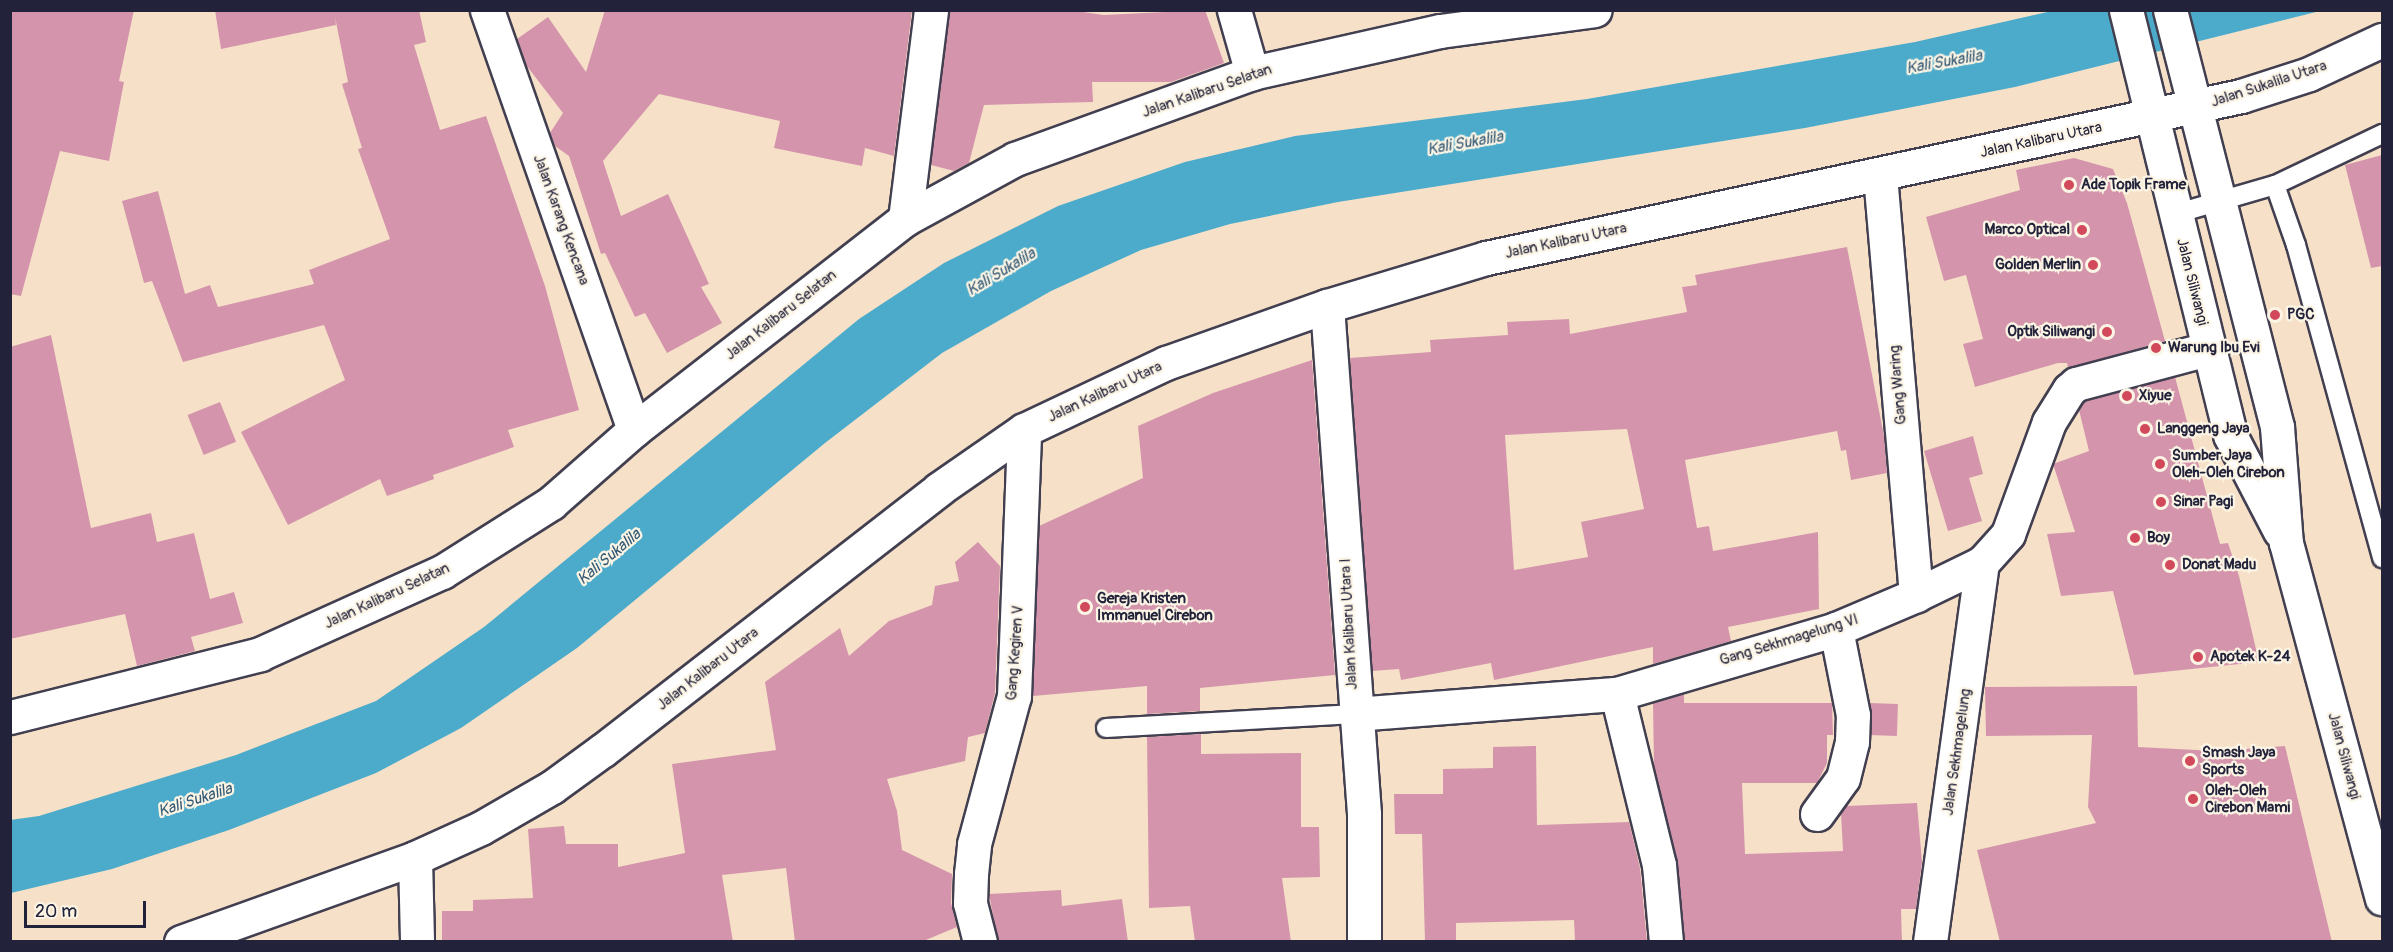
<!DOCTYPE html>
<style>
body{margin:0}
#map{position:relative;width:2393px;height:952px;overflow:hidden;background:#f6e1c8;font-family:Pangolin,sans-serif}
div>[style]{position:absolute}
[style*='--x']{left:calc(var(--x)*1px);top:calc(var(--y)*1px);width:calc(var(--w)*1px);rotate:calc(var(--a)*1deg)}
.water>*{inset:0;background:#4cabcb}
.building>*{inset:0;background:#d495ac;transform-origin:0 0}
.roads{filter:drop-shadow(2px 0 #423f50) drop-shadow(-2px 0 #423f50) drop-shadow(0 2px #423f50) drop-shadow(0 -2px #423f50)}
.service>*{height:18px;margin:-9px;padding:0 9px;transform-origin:9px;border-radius:9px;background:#fff}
.minor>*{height:33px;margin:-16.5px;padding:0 16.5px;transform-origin:16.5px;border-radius:16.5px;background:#fff}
.tertiary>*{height:33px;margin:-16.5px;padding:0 16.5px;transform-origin:16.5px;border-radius:16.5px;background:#fff}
.dots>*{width:16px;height:16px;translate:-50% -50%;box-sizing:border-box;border:3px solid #fcf5e5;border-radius:50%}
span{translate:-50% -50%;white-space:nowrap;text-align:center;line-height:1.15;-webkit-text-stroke:4.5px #fcf5e5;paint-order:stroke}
.street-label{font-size:15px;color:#22223b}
.poi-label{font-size:15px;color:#22223b;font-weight:700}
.left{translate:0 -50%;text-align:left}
.right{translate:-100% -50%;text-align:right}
.water-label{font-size:16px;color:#335975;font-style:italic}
.frame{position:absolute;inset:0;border:12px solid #22223b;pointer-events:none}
.scale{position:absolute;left:24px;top:901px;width:122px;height:27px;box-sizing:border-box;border:3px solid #22223b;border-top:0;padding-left:8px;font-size:18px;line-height:21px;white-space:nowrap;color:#22223b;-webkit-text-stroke:4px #fcf5e5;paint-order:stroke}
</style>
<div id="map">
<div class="water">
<i style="clip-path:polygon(2052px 11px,2320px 11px,2015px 87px,1805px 128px,1338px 202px,1230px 224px,1141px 250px,1051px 291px,942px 353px,825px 443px,577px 648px,461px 728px,376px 773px,229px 830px,112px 869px,11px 893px,10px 820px,39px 816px,236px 755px,376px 701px,484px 627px,859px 319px,944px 263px,1058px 206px,1185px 162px,1295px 136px,1587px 99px,1915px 42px)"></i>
</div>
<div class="building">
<i style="clip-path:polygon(10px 10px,134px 10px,119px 81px,124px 82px,109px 161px,60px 151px,21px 296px,10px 294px)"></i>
<i style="clip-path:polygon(215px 10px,419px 10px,426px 42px,414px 45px,440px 130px,486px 116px,545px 286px,579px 410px,508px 430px,514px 447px,433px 475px,434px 479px,387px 496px,380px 479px,288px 525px,241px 432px,345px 380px,324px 325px,183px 362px,152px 281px,144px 283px,122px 201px,158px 191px,185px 294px,210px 285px,218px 307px,314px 284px,309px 270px,390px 239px,358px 149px,362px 148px,342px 84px,348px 82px,335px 17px,336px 25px,221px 49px)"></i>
<i style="clip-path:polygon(605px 10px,912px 10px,894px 156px,865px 148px,862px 166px,774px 148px,780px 121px,659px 94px,603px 161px,621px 216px,668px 194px,709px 284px,701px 287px,722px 323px,667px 353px,645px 313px,635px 317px,605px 253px,601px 254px,569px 156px,555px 146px,550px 133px,563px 113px,526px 65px,517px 39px,548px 17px,586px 72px)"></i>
<i style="clip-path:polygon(949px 10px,1069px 10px,1104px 15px,1205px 10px,1224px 63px,1171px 82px,1092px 82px,1093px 102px,984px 105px,969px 163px,954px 171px,931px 165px)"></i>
<i style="clip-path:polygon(2382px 155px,2382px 266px,2371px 268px,2345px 165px)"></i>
<i style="clip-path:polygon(2074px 158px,2113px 169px,2127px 203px,2165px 341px,2068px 368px,2067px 363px,2058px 363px,1975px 387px,1963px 344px,1983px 339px,1966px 275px,1944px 281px,1926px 217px,2020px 190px,2016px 170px)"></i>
<i style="clip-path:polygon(evenodd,1847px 247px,1884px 436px,1887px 473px,1851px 480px,1846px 450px,1841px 451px,1837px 431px,1685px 460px,1697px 528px,1709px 526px,1713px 551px,1818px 532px,1819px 609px,1728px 627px,1731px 641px,1653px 664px,1653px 647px,1494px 680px,1491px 663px,1401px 680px,1399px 669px,1372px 671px,1350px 358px,1431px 352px,1430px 340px,1508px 335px,1507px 322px,1569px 319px,1570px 334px,1687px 312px,1682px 287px,1697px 285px,1695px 275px,1847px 247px,1627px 429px,1644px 509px,1581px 522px,1588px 557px,1514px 570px,1505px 435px,1627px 429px)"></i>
<i style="clip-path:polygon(51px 335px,91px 528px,151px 513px,157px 542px,194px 533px,210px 599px,234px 592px,243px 623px,191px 637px,195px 651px,137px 666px,125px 614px,10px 639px,10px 347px)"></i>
<i style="clip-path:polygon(1312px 360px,1335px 675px,1200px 688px,1200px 711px,1147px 714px,1147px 686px,1033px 696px,1039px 526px,1143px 478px,1138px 426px,1213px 393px)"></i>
<i style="clip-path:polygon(2175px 377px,2220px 544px,2228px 543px,2239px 576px,2259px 662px,2134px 675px,2113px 591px,2061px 596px,2047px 534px,2075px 532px,2053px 464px,2089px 451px,2079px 410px,2085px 401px)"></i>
<i style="left:220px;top:402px;width:43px;height:35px;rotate:68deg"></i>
<i style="clip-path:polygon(1973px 436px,1983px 474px,1969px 478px,1982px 521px,1948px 531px,1924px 451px)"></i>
<i style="clip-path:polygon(978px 542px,1000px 566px,995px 693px,985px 733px,968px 737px,965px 761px,887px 779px,897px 811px,902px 850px,952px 874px,951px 903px,957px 927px,921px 942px,795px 942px,786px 868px,722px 875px,733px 942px,442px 942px,442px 911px,473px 911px,473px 900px,533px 898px,528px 829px,564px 826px,566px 844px,618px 844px,618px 867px,685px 853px,672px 764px,776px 750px,765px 682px,840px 628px,849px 656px,889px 621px,932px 605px,935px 586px,959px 581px,955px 562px)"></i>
<i style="clip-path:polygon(2137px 686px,2138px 747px,2216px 751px,2285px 746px,2332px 942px,2000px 942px,1977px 850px,2096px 823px,2088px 807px,2092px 735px,1986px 736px,1985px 687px)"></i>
<i style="clip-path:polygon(1684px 694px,1684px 703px,1832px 703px,1833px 735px,1827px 735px,1827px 763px,1817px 783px,1742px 783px,1745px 854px,1843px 851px,1841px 813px,1846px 806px,1917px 803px,1922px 862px,1916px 909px,1901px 909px,1902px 942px,1685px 942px,1677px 861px,1654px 766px,1653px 703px)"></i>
<i style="left:1870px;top:703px;width:28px;height:32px;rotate:2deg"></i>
<i style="clip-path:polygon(1201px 734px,1201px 754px,1301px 753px,1301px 827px,1319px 827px,1320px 877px,1282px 878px,1291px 942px,1195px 942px,1190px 906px,1149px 908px,1147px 737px)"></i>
<i style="clip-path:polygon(1536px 746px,1537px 825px,1629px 822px,1640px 868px,1647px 942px,1575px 942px,1574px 920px,1456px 923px,1456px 942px,1425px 942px,1422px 834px,1395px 834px,1394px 794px,1443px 794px,1443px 769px,1493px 768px,1493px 747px)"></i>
<i style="clip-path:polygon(1061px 890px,1062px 906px,1122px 899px,1128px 942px,998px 942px,989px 894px)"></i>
</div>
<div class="roads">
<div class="service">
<i style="--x:2275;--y:185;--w:119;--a:-25.5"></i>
<i style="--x:2175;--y:214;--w:104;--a:-16.2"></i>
<i style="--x:2275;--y:185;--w:64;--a:70.7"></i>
<i style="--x:2296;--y:245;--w:325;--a:74.6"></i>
<i style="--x:1106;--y:728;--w:249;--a:-3.2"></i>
</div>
<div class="minor">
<i style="--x:487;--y:10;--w:445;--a:70.7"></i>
<i style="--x:1234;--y:10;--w:66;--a:74.1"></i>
<i style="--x:1880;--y:175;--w:422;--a:85.1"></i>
<i style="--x:905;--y:219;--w:211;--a:-82.9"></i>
<i style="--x:1327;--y:306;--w:509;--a:85.83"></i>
<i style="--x:1364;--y:814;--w:128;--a:90"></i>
<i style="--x:1617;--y:694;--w:176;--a:76.2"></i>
<i style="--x:1659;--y:865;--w:77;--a:84.8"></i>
<i style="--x:1355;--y:714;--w:263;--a:-4.4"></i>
<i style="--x:1617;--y:694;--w:228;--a:-16.5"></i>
<i style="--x:1836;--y:629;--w:87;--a:-23"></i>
<i style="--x:1916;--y:595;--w:73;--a:-25.9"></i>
<i style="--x:1982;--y:563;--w:39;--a:-48"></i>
<i style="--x:2008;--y:534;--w:119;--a:-69.9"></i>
<i style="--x:2049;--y:422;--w:38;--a:-58"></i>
<i style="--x:2069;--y:390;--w:9;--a:-41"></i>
<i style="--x:2076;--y:384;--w:137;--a:-14.9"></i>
<i style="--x:10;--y:717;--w:258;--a:-14.1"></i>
<i style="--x:260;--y:654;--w:200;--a:-24.3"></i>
<i style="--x:442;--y:572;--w:129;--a:-32.3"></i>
<i style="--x:551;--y:503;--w:111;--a:-41.3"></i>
<i style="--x:634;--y:430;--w:343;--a:-37.9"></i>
<i style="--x:905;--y:219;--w:125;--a:-28.6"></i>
<i style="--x:1015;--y:159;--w:252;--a:-19.9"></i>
<i style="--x:1252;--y:73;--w:193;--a:-12.6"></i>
<i style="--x:1440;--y:31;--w:156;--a:-7.7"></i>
<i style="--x:1817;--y:814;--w:44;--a:-54.2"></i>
<i style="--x:1843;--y:778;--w:37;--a:-76"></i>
<i style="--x:1852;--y:742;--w:27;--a:-88"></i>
<i style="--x:1853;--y:715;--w:88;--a:-101.2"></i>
<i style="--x:415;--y:858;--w:84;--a:88.6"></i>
<i style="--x:181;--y:942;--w:249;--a:-19.7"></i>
<i style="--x:415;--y:858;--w:72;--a:-24.4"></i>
<i style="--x:481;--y:828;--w:82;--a:-30"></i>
<i style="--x:552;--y:787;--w:63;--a:-36"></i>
<i style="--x:603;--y:750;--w:425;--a:-37.8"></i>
<i style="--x:939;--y:489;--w:103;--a:-34.8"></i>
<i style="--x:1024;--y:430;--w:157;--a:-25.3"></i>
<i style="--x:1166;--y:363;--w:171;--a:-19.5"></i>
<i style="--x:1327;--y:306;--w:166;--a:-16.8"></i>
<i style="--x:1486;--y:258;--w:772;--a:-12.11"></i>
<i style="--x:2241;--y:96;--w:71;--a:-17.9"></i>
<i style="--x:2309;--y:74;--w:81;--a:-25"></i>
<i style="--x:980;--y:942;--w:40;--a:-104.4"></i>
<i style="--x:970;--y:903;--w:29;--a:-88"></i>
<i style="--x:971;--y:874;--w:30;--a:-84"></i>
<i style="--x:974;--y:844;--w:153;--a:-74.9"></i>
<i style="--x:1014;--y:696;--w:266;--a:-87.8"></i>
<i style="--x:1930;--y:942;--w:383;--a:-82.2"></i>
</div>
<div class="tertiary">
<i style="--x:2126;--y:10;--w:438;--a:76.2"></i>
<i style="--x:2230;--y:435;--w:108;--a:62.5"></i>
<i style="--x:2170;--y:10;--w:431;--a:75.6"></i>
<i style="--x:2277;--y:427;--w:116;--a:85.6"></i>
<i style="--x:2286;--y:543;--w:368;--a:74.9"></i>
</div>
</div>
<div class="dots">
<i style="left:2069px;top:185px;background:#d1495b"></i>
<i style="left:2082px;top:230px;background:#d1495b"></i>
<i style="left:2093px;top:265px;background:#d1495b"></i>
<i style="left:2275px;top:315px;background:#d1495b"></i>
<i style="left:2107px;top:332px;background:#d1495b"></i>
<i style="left:2156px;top:348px;background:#d1495b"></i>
<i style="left:2127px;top:396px;background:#d1495b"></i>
<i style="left:2145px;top:429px;background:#d1495b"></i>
<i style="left:2160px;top:464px;background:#d1495b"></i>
<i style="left:2161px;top:502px;background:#d1495b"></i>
<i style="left:2135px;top:538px;background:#d1495b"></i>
<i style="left:2170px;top:565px;background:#d1495b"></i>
<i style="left:1085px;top:607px;background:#d1495b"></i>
<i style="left:2198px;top:657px;background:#d1495b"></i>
<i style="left:2190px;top:761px;background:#d1495b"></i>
<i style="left:2193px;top:799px;background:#d1495b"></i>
</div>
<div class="street-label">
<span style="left:2269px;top:84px;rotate:-18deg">Jalan Sukalila Utara</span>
<span style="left:1207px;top:91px;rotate:-19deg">Jalan Kalibaru Selatan</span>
<span style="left:2041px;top:140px;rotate:-12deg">Jalan Kalibaru Utara</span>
<span style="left:561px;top:220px;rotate:70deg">Jalan Karang Kencana</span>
<span style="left:1566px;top:241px;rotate:-12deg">Jalan Kalibaru Utara</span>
<span style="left:2192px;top:282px;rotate:76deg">Jalan Siliwangi</span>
<span style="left:781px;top:315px;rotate:-38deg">Jalan Kalibaru Selatan</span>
<span style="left:1898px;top:385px;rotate:-95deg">Gang Waring</span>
<span style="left:1105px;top:392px;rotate:-25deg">Jalan Kalibaru Utara</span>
<span style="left:387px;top:596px;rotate:-25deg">Jalan Kalibaru Selatan</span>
<span style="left:1349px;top:624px;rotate:-93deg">Jalan Kalibaru Utara I</span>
<span style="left:1789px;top:640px;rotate:-17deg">Gang Sekhmagelung VI</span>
<span style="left:1015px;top:653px;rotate:-86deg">Gang Kegiren V</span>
<span style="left:708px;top:669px;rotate:-38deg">Jalan Kalibaru Utara</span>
<span style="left:1957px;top:752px;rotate:-82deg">Jalan Sekhmagelung</span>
<span style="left:2344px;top:756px;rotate:75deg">Jalan Siliwangi</span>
</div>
<div class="poi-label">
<span class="left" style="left:2081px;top:185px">Ade Topik Frame</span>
<span class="right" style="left:2070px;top:230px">Marco Optical</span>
<span class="right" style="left:2081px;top:265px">Golden Merlin</span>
<span class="left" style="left:2287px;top:315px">PGC</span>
<span class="right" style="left:2095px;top:332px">Optik Siliwangi</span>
<span class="left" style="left:2168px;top:348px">Warung Ibu Evi</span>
<span class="left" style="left:2139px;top:396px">Xiyue</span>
<span class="left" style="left:2157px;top:429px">Langgeng Jaya</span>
<span class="left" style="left:2172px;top:464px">Sumber Jaya<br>Oleh-Oleh Cirebon</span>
<span class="left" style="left:2173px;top:502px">Sinar Pagi</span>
<span class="left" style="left:2147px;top:538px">Boy</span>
<span class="left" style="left:2182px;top:565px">Donat Madu</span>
<span class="left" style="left:1097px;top:607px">Gereja Kristen<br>Immanuel Cirebon</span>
<span class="left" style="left:2210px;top:657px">Apotek K-24</span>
<span class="left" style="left:2202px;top:761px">Smash Jaya<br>Sports</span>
<span class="left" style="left:2205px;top:799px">Oleh-Oleh<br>Cirebon Mami</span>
</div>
<div class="water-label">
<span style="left:1944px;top:62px;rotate:-10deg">Kali Sukalila</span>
<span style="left:1465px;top:143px;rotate:-10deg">Kali Sukalila</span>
<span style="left:1001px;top:272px;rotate:-31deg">Kali Sukalila</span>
<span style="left:609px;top:557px;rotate:-40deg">Kali Sukalila</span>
<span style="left:195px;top:800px;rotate:-18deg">Kali Sukalila</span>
</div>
<div class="frame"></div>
<div class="scale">20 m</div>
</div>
